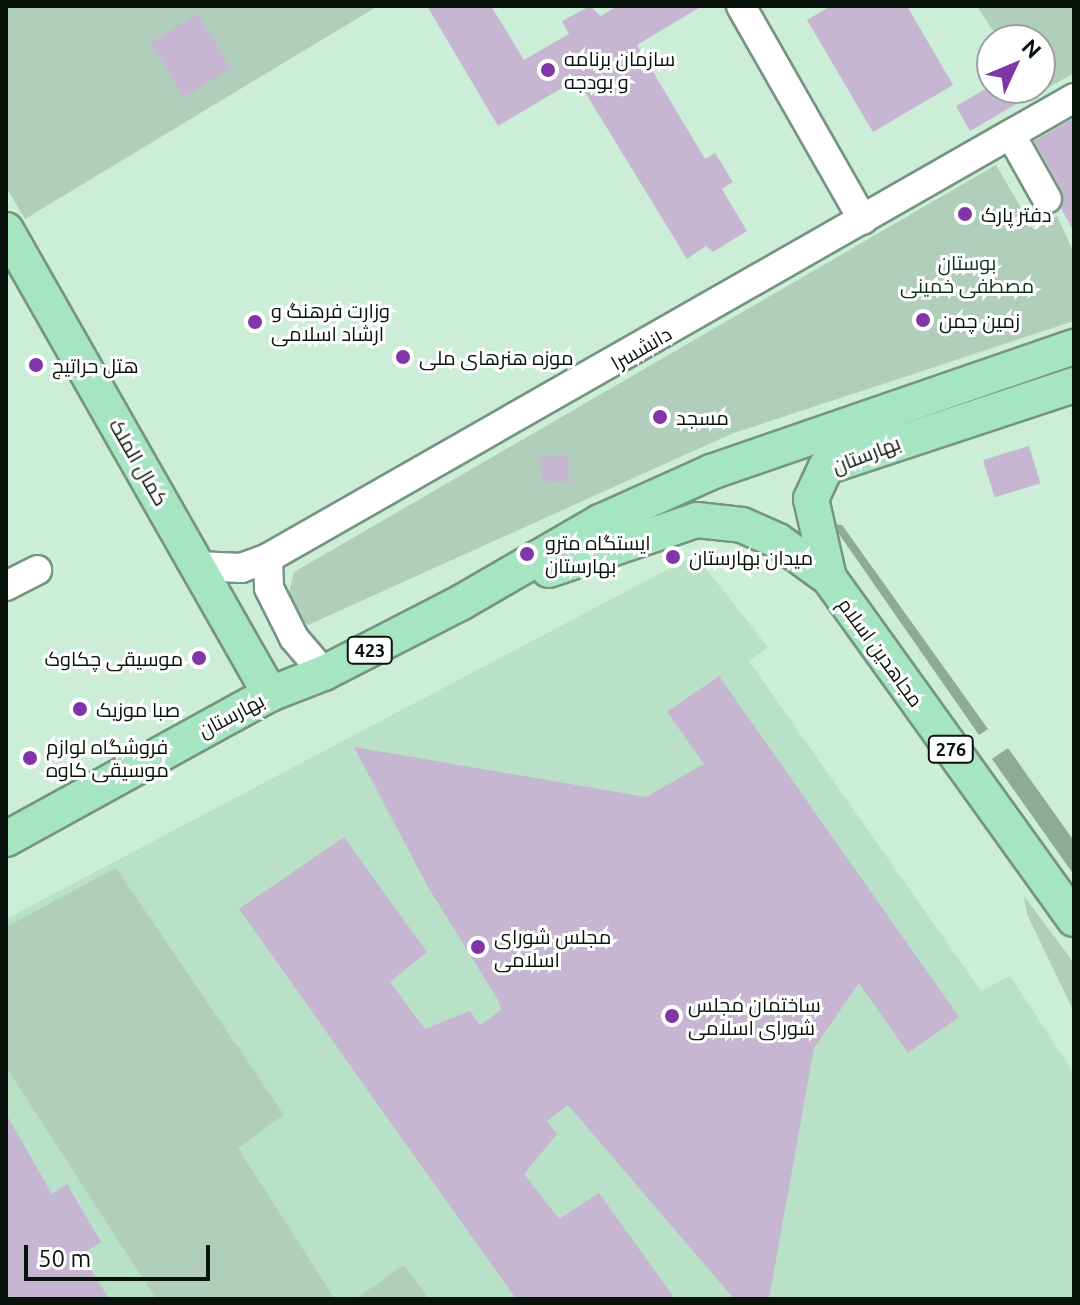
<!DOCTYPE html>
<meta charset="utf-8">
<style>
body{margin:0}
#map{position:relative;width:1080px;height:1305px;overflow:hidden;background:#ccedd8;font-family:Ubuntu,Cairo,sans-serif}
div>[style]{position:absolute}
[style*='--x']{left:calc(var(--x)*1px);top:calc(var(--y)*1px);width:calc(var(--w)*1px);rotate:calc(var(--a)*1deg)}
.built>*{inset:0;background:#b9e1c8}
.green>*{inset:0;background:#b1cebc}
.forest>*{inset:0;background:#8dab98}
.building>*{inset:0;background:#c6b6d2;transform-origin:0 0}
.roads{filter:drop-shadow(2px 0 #769481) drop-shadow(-2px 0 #769481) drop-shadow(0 2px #769481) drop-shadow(0 -2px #769481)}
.minor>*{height:28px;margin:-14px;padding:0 14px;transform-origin:14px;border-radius:14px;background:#fff}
.major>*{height:34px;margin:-17px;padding:0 17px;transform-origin:17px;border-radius:17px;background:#a6e5c2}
.dots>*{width:22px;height:22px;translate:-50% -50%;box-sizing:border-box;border:4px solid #fff;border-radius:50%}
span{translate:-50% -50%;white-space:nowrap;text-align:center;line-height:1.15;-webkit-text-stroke:6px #fff;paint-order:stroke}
.shield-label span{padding:2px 6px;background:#fff;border:2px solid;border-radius:6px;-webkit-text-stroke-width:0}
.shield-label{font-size:18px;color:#08130c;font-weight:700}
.poi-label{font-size:20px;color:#08130c}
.left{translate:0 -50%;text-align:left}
.right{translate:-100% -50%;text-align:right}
.park-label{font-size:20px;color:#0b331f}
.street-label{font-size:20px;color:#08130c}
.frame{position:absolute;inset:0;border:8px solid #08130c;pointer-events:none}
.north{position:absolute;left:976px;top:24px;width:80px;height:80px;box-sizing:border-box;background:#fff;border:2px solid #9ca19e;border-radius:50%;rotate:46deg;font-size:22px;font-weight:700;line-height:32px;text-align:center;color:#08130c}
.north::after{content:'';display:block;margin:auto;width:28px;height:36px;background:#8036a8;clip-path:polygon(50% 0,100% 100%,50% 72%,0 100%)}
.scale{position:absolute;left:24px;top:1245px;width:186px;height:36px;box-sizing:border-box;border:4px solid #08130c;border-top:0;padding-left:10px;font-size:24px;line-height:28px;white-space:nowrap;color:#08130c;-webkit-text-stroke:6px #fff;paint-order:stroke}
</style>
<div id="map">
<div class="built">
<i style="clip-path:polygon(695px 555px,768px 647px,749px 661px,981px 991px,1010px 976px,1074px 1073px,1074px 1299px,6px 1299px,6px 919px)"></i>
</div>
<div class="green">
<i style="clip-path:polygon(6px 6px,378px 6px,25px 219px,6px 187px)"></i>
<i style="clip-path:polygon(977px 6px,1074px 6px,1074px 73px,1035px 95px,1030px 88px,1040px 88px,1040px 40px,999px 40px)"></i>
<i style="clip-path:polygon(996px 165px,1034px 230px,1057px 216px,1074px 253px,1074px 321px,731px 434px,308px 625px,297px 616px,288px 598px,294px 572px)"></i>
<i style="clip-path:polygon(116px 868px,284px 1115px,238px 1148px,335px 1299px,156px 1299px,6px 1067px,6px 927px)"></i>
<i style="clip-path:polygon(1024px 896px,1074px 963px,1074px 1012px,1027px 914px)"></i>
<i style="clip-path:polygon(404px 1265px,429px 1299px,355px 1299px)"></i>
</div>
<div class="forest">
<i style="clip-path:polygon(832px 524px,842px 525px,988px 729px,979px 735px)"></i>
<i style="clip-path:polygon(1008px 748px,1074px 841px,1074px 875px,992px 759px)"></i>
</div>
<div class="building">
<i style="clip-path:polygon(427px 6px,491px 6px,524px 60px,569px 34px,562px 21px,590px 6px,601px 16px,617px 6px,702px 6px,637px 45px,705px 159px,715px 153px,733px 182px,722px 189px,747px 231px,713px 252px,706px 246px,687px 259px,577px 79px,498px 126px)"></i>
<i style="clip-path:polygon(831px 6px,907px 6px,953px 85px,873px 132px,807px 20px)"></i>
<i style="left:198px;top:14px;width:64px;height:55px;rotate:59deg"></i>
<i style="clip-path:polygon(987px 88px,1044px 88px,970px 131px,956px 106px)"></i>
<i style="clip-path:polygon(1074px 118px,1074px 232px,1061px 208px,1062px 191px,1034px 141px)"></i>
<i style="left:1029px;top:446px;width:39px;height:48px;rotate:73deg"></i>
<i style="left:567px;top:455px;width:26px;height:27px;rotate:86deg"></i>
<i style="clip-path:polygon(719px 676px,959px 1017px,908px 1053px,859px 983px,814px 1048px,769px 1299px,734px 1299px,568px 1105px,547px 1121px,557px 1134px,524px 1174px,559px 1219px,599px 1193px,675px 1299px,516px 1299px,239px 909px,344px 837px,427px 952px,390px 982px,425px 1029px,470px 1011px,480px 1025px,501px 1010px,498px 1000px,428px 887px,354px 747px,646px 797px,704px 764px,667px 712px)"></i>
<i style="clip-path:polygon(6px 1114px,52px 1194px,67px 1184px,101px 1242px,82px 1254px,109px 1299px,6px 1299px)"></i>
</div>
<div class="roads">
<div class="minor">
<i style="--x:741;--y:6;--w:246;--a:60.3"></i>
<i style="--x:1011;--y:135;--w:73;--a:60.6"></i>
<i style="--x:268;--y:558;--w:30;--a:88"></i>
<i style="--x:269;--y:588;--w:56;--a:63.4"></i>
<i style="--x:294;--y:638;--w:46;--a:49.4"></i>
<i style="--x:198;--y:566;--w:43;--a:2.7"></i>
<i style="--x:241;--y:568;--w:29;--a:-20"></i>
<i style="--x:268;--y:558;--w:928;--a:-29.71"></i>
<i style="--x:6;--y:586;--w:35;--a:-27"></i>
</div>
<div class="major">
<i style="--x:6;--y:230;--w:534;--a:60.36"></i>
<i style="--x:549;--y:570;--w:156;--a:-18.7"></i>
<i style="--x:697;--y:520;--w:45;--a:6.3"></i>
<i style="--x:742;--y:525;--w:39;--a:24"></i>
<i style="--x:778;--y:541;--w:63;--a:36"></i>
<i style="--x:829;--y:578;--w:420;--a:54.3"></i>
<i style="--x:829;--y:578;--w:81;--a:-102.8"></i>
<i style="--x:811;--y:499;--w:35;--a:-65"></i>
<i style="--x:826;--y:467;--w:261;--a:-18.3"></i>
<i style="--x:6;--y:839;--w:301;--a:-28.8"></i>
<i style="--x:270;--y:694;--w:58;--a:-21.3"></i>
<i style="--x:324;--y:673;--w:155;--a:-27.2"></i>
<i style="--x:462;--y:602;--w:160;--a:-30.1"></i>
<i style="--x:600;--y:522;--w:122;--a:-24.2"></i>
<i style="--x:711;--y:472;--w:384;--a:-19"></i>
</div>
</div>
<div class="dots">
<i style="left:548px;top:70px;background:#8036a8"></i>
<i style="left:965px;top:214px;background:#8036a8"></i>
<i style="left:923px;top:320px;background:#8036a8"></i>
<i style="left:255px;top:322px;background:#8036a8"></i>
<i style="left:403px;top:357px;background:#8036a8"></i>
<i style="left:36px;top:365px;background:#8036a8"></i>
<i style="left:660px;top:417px;background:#8036a8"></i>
<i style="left:527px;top:554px;background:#8036a8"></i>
<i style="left:673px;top:557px;background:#8036a8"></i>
<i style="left:199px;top:658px;background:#8036a8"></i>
<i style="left:80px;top:709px;background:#8036a8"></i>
<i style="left:30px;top:758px;background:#8036a8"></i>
<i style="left:478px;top:947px;background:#8036a8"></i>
<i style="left:672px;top:1016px;background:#8036a8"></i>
</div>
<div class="shield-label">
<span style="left:370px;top:650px">423</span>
<span style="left:951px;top:749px">276</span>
</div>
<div class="poi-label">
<span class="left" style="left:564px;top:70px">سازمان برنامه<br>و بودجه</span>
<span class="left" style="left:981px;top:214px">دفتر پارک</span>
<span class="left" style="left:271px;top:322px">وزارت فرهنگ و<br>ارشاد اسلامی</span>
<span class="left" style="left:939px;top:320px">زمین چمن</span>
<span class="left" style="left:419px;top:357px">موزه هنرهای ملی</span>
<span class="left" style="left:52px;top:365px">هتل حراتیج</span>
<span class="left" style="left:676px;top:417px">مسجد</span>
<span class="left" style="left:545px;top:554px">ایستگاه مترو<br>بهارستان</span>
<span class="left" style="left:689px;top:557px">میدان بهارستان</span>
<span class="right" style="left:183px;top:658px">موسیقی چکاوک</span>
<span class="left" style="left:96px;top:709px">صبا موزیک</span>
<span class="left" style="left:46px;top:758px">فروشگاه لوازم<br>موسیقی کاوه</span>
<span class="left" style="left:494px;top:948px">مجلس شورای<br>اسلامی</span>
<span class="left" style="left:688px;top:1016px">ساختمان مجلس<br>شورای اسلامی</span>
</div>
<div class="park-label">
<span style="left:967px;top:274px">بوستان<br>مصطفی خمینی</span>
</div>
<div class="street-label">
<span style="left:641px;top:348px;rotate:-30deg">دانشسرا</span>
<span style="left:866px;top:454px;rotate:-21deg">بهارستان</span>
<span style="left:139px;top:462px;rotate:60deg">کمال الملک</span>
<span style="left:881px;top:652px;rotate:54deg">مجاهدین اسلام</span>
<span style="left:231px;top:715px;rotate:-28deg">بهارستان</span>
</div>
<div class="frame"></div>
<div class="north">N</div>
<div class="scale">50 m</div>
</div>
